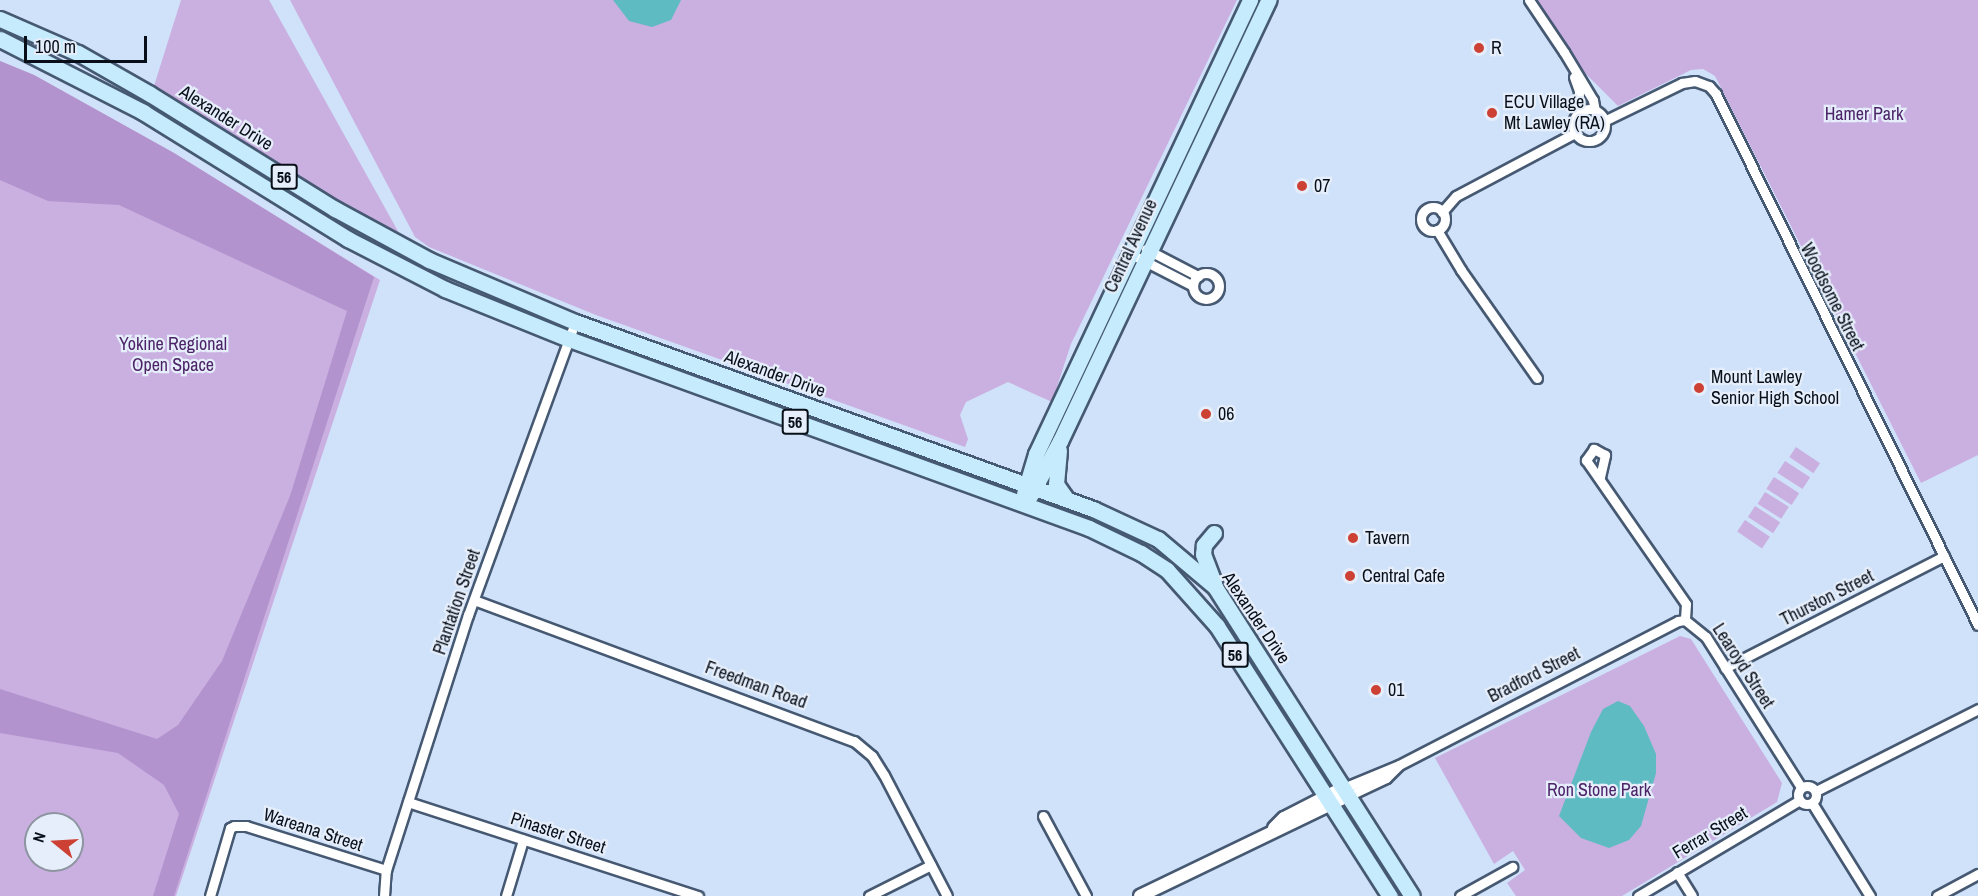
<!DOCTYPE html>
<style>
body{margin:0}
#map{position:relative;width:1978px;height:896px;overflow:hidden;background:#d0e2f9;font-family:"Archivo Narrow",sans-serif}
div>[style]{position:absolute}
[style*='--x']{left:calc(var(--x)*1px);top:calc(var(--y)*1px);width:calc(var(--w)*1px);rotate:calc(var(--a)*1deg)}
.green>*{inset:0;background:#caafe1;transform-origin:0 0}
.forest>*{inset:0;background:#b293cd}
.water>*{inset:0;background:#5fbbc2}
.roads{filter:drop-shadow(2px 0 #465972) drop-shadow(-2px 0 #465972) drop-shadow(0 2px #465972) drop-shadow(0 -2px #465972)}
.minor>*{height:9px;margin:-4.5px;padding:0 4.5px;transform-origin:4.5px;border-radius:4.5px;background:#fff}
.minor>.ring{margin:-4.5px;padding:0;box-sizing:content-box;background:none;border:9px solid #fff;border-radius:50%}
.tertiary>*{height:12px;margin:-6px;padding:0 6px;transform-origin:6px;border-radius:6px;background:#fff}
.primary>*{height:15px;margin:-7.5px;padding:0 7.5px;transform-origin:7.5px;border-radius:7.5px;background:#c5ebfc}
.dots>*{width:16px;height:16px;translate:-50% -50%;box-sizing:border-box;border:3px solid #e5eefa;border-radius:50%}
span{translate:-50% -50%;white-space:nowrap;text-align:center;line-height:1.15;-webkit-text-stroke:4.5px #e5eefa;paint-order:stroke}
.shield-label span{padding:2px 4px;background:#e5eefa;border:2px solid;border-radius:4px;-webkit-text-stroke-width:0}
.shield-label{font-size:16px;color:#080f19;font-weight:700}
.poi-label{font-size:18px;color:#080f19}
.left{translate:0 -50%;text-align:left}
.park-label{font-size:18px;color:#4c2367}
.street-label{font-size:18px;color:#080f19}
.north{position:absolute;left:24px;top:812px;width:60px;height:60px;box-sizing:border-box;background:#e5eefa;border:2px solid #8d95a0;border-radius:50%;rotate:288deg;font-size:16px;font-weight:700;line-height:24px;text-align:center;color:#080f19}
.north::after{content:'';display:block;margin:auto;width:21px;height:27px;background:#cd4034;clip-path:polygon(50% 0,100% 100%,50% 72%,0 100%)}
.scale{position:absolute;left:24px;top:36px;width:123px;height:27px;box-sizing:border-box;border:3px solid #080f19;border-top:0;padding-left:8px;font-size:18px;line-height:21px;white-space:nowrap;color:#080f19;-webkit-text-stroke:4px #e5eefa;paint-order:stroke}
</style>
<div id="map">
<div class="green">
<i style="clip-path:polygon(181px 0,269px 0,399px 233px,340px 203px,154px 86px)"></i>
<i style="clip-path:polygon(290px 0,1237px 0,1071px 344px,1052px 402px,1008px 382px,966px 402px,960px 415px,968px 439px,965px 447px,596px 315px,429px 247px,415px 237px)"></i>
<i style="clip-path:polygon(1529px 0,1978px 0,1978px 455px,1921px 483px,1715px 76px,1703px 69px,1691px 70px,1618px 106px,1564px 52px)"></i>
<i style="clip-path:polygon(evenodd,0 61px,34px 75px,174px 153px,380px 280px,176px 896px,0 896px,0 61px,36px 824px,72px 824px,72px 860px,36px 860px,36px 824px)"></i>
<i style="left:1796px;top:447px;width:29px;height:12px;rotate:34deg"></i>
<i style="left:1785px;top:461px;width:30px;height:14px;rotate:33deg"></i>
<i style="left:1774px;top:477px;width:30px;height:14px;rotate:33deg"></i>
<i style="left:1765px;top:492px;width:28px;height:14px;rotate:32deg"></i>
<i style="left:1755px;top:506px;width:30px;height:13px;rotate:33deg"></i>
<i style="left:1745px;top:520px;width:30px;height:14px;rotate:34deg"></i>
<i style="clip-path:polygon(1680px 636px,1691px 639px,1782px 783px,1777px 802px,1622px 896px,1516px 896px,1507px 883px,1525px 870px,1513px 851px,1494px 864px,1435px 758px)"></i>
</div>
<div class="forest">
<i style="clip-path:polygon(0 61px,34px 75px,174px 153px,374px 277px,174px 896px,153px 896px,179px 814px,164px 785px,118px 753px,0 733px,0 689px,157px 739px,178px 725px,222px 661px,290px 496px,347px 311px,119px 205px,48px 201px,0 180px)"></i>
</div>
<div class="water">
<i style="clip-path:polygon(613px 0,681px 0,671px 20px,652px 27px,629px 21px)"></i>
<i style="clip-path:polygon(1618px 701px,1630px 706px,1644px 726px,1656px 754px,1656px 773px,1641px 826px,1629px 840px,1609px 848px,1581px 838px,1559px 816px,1591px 732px,1603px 709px)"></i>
</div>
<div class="roads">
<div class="minor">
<i style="--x:1529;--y:0;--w:63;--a:56.1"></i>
<i style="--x:1564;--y:52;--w:56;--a:58.9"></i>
<i style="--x:1593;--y:100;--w:11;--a:80"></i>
<i style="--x:1574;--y:77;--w:15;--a:70"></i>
<i style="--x:1579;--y:91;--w:23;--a:92"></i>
<i class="ring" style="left:1573px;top:109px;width:23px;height:23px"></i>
<i style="--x:1604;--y:121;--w:87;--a:-26"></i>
<i style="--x:1682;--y:83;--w:13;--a:-9"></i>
<i style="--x:1695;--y:81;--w:15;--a:20"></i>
<i style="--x:1709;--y:86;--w:11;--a:49"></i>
<i style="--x:1716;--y:94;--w:592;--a:63.74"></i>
<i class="ring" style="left:1421px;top:207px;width:15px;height:15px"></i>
<i style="--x:1442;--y:212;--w:21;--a:-49"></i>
<i style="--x:1456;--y:196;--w:135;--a:-27.9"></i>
<i style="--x:1437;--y:230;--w:47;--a:59"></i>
<i style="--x:1461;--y:270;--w:132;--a:54.9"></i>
<i style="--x:1146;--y:249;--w:59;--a:27.4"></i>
<i style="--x:1131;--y:254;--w:70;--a:27.3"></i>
<i class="ring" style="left:1193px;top:273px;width:17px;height:17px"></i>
<i style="--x:1600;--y:477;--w:23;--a:-77"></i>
<i style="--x:1605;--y:455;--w:13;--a:-151"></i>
<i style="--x:1594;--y:449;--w:14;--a:126"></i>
<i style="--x:1586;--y:460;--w:175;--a:55.2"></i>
<i style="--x:1686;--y:604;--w:16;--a:94"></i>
<i style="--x:474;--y:600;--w:405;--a:20.4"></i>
<i style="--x:854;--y:741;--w:23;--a:40"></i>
<i style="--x:872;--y:756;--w:22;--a:58"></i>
<i style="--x:884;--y:775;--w:136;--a:62.5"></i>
<i style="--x:1685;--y:620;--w:27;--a:39"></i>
<i style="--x:1706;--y:637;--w:178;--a:57.7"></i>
<i style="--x:1725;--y:668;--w:246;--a:-27.1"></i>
<i class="ring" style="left:1798px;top:786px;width:9px;height:9px"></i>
<i style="--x:1341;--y:789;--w:63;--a:-22.5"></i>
<i style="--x:1399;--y:765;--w:314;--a:-27.3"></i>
<i style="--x:1678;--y:621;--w:7;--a:-8"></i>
<i style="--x:1816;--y:791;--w:182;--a:-26.8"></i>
<i style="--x:1346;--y:797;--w:44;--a:-25.4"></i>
<i style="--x:1386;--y:778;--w:17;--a:-45"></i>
<i style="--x:408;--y:802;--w:305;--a:18"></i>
<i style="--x:1812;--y:803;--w:110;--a:58.1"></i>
<i style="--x:1043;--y:816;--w:91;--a:61.7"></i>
<i style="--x:1677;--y:872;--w:28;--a:58"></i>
<i style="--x:210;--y:896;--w:71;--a:-73.6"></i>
<i style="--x:230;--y:828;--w:4;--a:-27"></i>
<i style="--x:234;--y:826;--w:12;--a:0"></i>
<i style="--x:246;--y:826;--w:147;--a:17.4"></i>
<i style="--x:384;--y:896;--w:26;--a:-86"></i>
<i style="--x:386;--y:870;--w:268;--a:-72.2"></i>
<i style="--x:468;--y:615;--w:312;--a:-69.9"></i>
<i style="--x:506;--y:896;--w:59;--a:-73.1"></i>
<i style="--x:869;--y:896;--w:69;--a:-26.6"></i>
<i style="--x:1460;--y:896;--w:60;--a:-29.1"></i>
<i style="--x:1638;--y:896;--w:188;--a:-30.7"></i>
<i style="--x:1937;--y:896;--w:47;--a:-28.2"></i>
</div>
<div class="tertiary">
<i style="--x:1274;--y:828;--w:14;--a:-45"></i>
<i style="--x:1284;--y:818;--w:64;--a:-27"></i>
<i style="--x:1140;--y:896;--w:229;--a:-25.7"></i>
</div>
<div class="primary">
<i style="--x:0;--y:19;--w:85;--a:23.6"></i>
<i style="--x:78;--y:53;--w:83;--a:29.7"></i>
<i style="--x:150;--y:94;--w:218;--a:31.9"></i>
<i style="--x:335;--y:209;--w:107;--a:28.5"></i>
<i style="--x:429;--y:260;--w:159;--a:23"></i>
<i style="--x:575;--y:322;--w:551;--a:19.85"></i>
<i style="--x:1093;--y:509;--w:72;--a:24.8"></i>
<i style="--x:1158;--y:539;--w:75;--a:40.1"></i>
<i style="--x:1215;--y:587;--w:366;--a:57.5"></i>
<i style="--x:0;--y:39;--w:161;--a:27"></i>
<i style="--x:143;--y:112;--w:241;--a:31.8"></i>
<i style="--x:348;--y:239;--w:109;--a:27.3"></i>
<i style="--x:445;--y:289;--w:134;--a:22"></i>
<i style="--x:569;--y:339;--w:553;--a:19.97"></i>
<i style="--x:1089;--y:528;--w:58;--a:25.7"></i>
<i style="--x:1141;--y:553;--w:31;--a:33"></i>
<i style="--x:1167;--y:570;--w:75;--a:48.2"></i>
<i style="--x:1217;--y:626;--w:321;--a:57.4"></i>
<i style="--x:1059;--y:450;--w:34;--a:95"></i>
<i style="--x:1056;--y:484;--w:19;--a:55"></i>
<i style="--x:1024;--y:494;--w:42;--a:-73.3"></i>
<i style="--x:1036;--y:454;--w:502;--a:-64.76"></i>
<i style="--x:1030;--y:496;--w:63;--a:-61.4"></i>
<i style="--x:1060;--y:441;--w:488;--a:-64.7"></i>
<i style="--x:1214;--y:533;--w:16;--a:130"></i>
<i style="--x:1204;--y:545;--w:9;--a:96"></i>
<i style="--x:1203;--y:554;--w:31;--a:69"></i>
</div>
</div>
<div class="dots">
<i style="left:1479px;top:48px;background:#cd4034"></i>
<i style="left:1492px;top:113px;background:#cd4034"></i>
<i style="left:1302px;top:186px;background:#cd4034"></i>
<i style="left:1699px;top:388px;background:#cd4034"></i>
<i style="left:1206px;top:414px;background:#cd4034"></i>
<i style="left:1353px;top:538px;background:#cd4034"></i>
<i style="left:1350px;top:576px;background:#cd4034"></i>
<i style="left:1376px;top:690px;background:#cd4034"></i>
</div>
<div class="shield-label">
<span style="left:284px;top:177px">56</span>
<span style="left:795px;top:422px">56</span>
<span style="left:1235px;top:655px">56</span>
</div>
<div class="poi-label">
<span class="left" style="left:1491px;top:48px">R</span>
<span class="left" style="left:1504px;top:113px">ECU Village<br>Mt Lawley (RA)</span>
<span class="left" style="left:1314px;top:186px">07</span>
<span class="left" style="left:1711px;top:388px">Mount Lawley<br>Senior High School</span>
<span class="left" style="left:1218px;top:414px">06</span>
<span class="left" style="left:1365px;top:538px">Tavern</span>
<span class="left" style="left:1362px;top:576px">Central Cafe</span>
<span class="left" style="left:1388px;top:690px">01</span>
</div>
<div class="park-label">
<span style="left:1864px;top:114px">Hamer Park</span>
<span style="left:173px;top:355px">Yokine Regional<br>Open Space</span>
<span style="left:1599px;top:790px">Ron Stone Park</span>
</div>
<div class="street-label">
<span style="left:226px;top:118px;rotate:32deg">Alexander Drive</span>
<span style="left:1131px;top:246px;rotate:-65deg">Central Avenue</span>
<span style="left:1832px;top:297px;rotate:63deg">Woodsome Street</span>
<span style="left:775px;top:374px;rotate:20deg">Alexander Drive</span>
<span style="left:1827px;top:598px;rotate:-27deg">Thurston Street</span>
<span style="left:457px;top:602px;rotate:-71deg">Plantation Street</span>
<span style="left:1256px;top:618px;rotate:56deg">Alexander Drive</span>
<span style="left:1743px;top:666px;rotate:57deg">Learoyd Street</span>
<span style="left:1534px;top:675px;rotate:-27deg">Bradford Street</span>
<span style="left:756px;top:685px;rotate:20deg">Freedman Road</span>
<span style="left:313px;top:830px;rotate:18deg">Wareana Street</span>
<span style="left:558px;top:833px;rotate:18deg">Pinaster Street</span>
<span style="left:1710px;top:833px;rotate:-31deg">Ferrar Street</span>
</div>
<div class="north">N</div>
<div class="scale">100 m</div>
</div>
